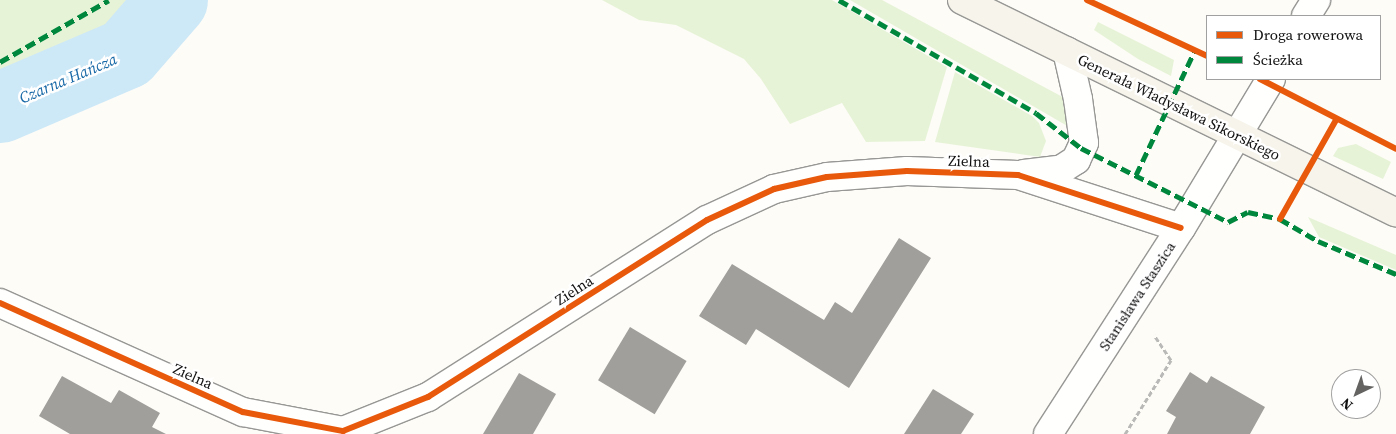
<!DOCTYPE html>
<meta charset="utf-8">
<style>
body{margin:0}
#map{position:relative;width:1396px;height:434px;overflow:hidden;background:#fdfcf7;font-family:"Source Serif 4",serif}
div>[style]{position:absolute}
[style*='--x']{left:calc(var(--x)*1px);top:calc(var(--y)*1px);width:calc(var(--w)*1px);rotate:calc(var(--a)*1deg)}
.green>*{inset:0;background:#e7f3d7}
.river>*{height:71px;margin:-35.5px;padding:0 35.5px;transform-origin:35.5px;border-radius:35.5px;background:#cde8f7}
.building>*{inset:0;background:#a19f9c;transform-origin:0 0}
.path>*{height:3px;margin-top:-1.5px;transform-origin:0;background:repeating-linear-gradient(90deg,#b9b9b8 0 5px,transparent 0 7.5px)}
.roads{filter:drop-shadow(1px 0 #979795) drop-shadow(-1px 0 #979795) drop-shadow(0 1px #979795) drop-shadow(0 -1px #979795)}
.minor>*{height:28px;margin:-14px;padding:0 14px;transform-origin:14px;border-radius:14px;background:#fffffe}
.secondary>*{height:28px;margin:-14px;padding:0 14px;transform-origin:14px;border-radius:14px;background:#f6f4eb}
.quiet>*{height:5px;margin-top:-2.5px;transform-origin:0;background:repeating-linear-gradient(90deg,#00873e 0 10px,transparent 0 15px)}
.cycleway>*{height:6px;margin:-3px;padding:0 3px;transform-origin:3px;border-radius:3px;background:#e8590c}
span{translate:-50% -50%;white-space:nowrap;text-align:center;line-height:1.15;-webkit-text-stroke:5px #fff;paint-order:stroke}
.street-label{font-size:15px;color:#111}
.water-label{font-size:16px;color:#1768a6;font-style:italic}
.legend{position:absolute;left:1206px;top:15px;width:175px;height:65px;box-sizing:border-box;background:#fff;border:1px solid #a0a0a0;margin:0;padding:6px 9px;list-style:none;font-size:15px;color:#111}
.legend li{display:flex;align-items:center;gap:10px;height:25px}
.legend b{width:25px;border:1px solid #a0a0a0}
.north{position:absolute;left:1331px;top:369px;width:50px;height:50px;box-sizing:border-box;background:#fff;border:1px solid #a0a0a0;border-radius:50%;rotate:222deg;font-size:14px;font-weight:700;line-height:20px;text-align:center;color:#111}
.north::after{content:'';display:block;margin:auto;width:18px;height:22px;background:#646362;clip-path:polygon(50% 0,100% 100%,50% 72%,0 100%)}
</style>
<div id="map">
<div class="green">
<i style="clip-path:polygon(0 0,154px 0,130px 28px,92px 47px,0 79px)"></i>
<i style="clip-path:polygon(602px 0,832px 0,947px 67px,925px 141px,866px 142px,842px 103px,790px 124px,761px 79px,744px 59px,676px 25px,639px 20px)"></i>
<i style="clip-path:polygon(850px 0,882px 0,1059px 95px,1067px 100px,1076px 131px)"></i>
<i style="clip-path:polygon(1098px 22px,1174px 60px,1171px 76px,1138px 59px,1094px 30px)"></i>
<i style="clip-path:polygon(955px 72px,1032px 116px,1039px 123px,1046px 141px,1040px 157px,935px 142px)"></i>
<i style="clip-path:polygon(1356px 144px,1391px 162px,1383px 179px,1333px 156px,1338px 148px)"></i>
<i style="clip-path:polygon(1308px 217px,1396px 255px,1396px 270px,1319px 237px)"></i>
</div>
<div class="river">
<i style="--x:0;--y:107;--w:137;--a:-23.2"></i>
<i style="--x:126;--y:53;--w:70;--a:-49"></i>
</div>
<div class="building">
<i style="clip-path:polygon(899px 238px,931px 258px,849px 388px,756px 329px,746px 345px,699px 316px,732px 264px,824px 320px,835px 302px,852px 313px)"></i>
<i style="left:630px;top:327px;width:66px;height:62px;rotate:31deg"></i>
<i style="clip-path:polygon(1190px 372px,1207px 383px,1211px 376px,1265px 407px,1250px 434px,1167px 434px,1176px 417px,1166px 411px)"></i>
<i style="clip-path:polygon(519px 373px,556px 394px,533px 434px,483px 434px)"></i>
<i style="clip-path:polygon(62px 376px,111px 403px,119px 390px,160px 413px,152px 427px,166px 434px,70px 434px,39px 416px)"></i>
<i style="clip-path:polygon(933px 389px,974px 414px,961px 434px,904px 434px)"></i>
</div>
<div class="path">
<i style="--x:1125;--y:434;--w:87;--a:-58.1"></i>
<i style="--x:1171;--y:360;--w:30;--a:-124"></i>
</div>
<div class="roads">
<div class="minor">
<i style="--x:1306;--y:16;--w:19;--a:-58"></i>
<i style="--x:1024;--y:174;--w:38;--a:-7"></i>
<i style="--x:1062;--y:169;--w:17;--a:-33"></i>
<i style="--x:1076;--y:160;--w:19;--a:-65"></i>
<i style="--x:1084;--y:143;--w:44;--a:-97.8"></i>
<i style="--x:1078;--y:99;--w:49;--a:-102.9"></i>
<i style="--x:0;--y:303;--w:266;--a:24.2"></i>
<i style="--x:243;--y:412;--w:102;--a:10.8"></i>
<i style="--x:343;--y:431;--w:92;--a:-21.8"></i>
<i style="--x:428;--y:397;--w:330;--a:-32.4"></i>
<i style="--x:707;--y:220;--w:74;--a:-24.8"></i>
<i style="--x:774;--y:189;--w:54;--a:-12.8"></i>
<i style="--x:827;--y:177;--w:80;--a:-4.3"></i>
<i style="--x:907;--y:171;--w:111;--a:2.1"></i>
<i style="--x:1018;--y:175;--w:171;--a:18"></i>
<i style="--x:1048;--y:434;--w:245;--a:-57.2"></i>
<i style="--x:1181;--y:228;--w:174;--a:-58.9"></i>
</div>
<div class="secondary">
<i style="--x:962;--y:0;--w:483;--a:26.1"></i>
</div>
</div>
<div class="quiet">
<i style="--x:839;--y:0;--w:227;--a:29.8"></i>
<i style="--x:1036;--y:113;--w:57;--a:37.9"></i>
<i style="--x:1081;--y:148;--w:165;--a:26.7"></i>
<i style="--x:1228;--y:222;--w:22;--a:-27"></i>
<i style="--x:1248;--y:212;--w:33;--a:12"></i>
<i style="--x:1280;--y:219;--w:44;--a:30.1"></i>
<i style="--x:1318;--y:241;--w:85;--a:22.9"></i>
<i style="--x:0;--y:62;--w:125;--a:-29.6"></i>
<i style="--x:1136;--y:175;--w:138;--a:-64.7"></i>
</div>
<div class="cycleway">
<i style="--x:1087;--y:0;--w:132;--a:25"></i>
<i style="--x:1260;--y:79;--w:153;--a:27.2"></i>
<i style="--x:1280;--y:219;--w:114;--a:-60.5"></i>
<i style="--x:0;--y:303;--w:266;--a:24.2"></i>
<i style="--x:243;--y:412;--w:102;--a:10.8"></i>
<i style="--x:343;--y:431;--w:92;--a:-21.8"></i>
<i style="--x:428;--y:397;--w:330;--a:-32.4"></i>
<i style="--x:707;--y:220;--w:74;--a:-24.8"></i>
<i style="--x:774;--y:189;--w:54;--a:-12.8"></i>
<i style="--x:827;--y:177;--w:80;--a:-4.3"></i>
<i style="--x:907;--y:171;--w:111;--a:2.1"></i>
<i style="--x:1018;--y:175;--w:171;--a:18"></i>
</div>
<div class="street-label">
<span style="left:1179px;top:107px;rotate:26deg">Generała Władysława Sikorskiego</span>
<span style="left:969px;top:161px;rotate:2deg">Zielna</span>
<span style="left:574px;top:290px;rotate:-33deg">Zielna</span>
<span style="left:1137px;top:296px;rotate:-57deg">Stanisława Staszica</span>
<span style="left:193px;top:376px;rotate:24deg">Zielna</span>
</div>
<div class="water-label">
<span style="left:68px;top:78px;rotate:-23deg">Czarna Hańcza</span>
</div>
<ul class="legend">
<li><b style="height:6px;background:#e8590c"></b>Droga rowerowa</li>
<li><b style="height:6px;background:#00873e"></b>Ścieżka</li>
</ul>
<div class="north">N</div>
</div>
